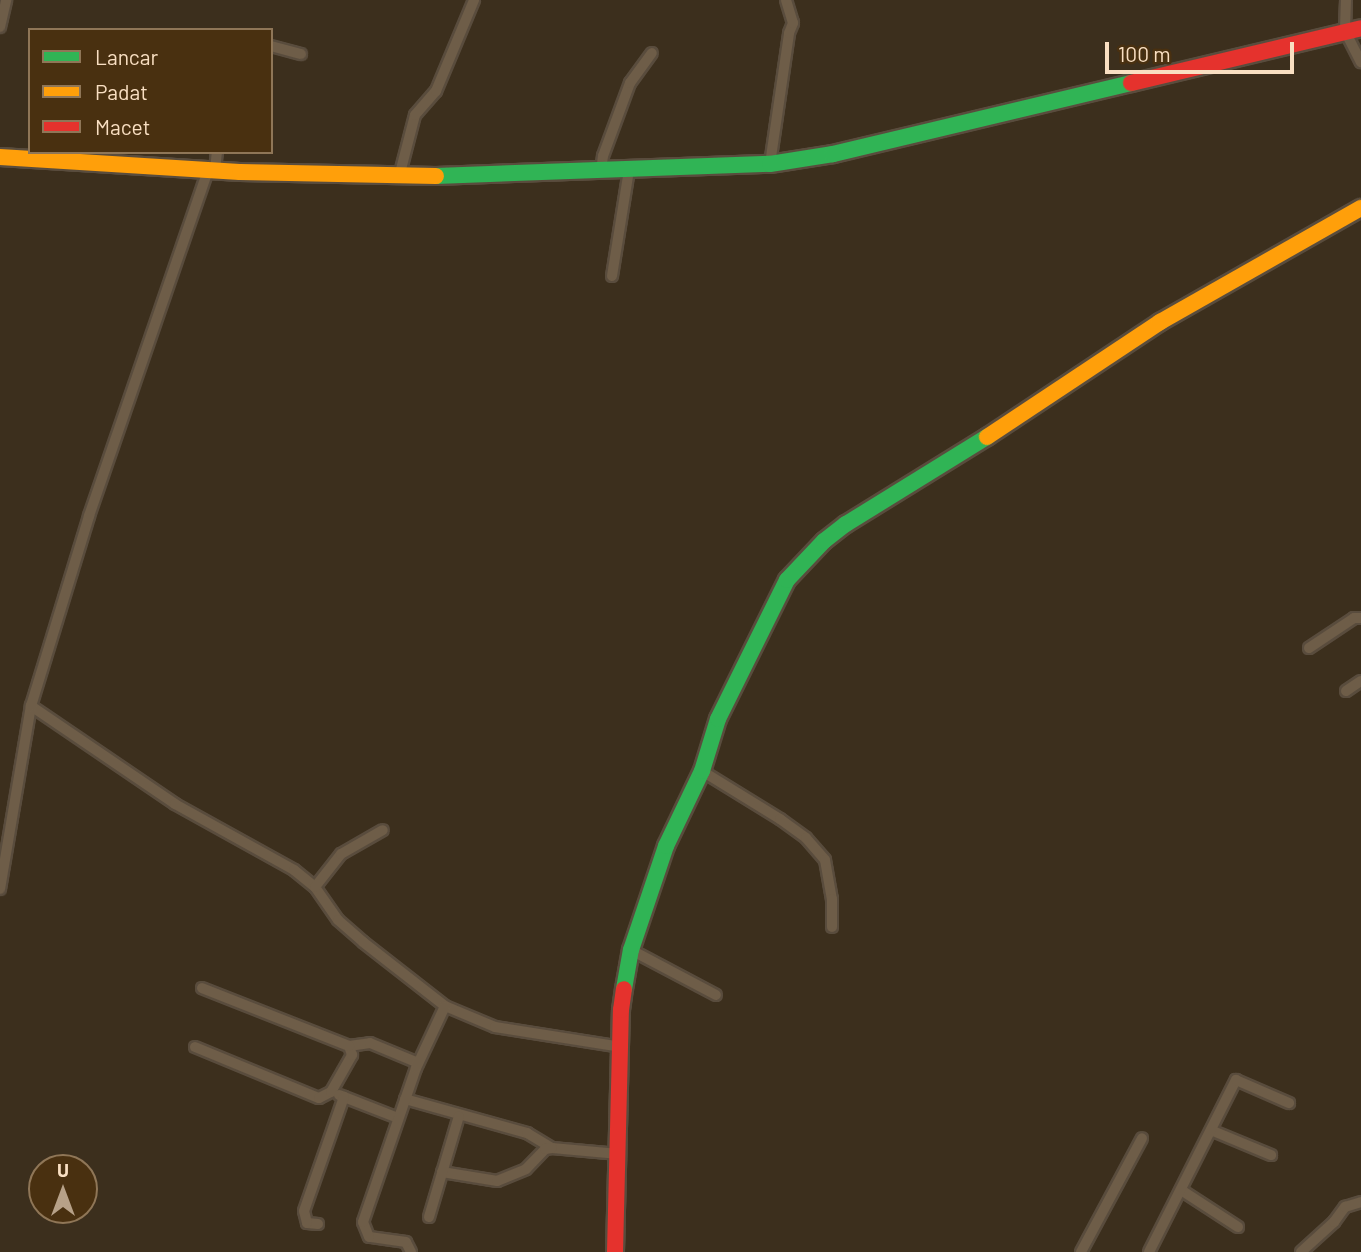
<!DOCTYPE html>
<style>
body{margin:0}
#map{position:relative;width:1361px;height:1252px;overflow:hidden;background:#3c2f1d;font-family:Barlow,sans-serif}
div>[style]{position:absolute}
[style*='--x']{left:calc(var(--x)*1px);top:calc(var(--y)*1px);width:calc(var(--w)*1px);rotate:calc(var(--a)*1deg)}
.roads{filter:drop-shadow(2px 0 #594c3d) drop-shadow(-2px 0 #594c3d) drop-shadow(0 2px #594c3d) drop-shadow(0 -2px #594c3d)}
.street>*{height:10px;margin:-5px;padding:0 5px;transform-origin:5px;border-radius:5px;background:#6e5d48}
.fast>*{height:16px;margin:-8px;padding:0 8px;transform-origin:8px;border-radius:8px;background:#30b455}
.slow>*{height:16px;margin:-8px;padding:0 8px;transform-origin:8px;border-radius:8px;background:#ff9f0a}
.jam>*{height:16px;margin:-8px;padding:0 8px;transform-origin:8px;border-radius:8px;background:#e5322d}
span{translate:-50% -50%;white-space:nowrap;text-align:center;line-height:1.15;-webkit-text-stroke:7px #493010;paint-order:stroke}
.legend{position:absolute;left:28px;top:28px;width:245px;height:126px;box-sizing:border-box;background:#493010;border:2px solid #8f7657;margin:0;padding:9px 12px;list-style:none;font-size:21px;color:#f9dfc2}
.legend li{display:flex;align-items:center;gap:14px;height:35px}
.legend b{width:35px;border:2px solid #8f7657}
.north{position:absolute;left:28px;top:1154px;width:70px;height:70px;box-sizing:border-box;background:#493010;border:2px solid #8f7657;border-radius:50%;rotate:0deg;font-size:19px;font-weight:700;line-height:28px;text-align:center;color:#f9dfc2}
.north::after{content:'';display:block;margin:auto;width:24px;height:32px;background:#b7a188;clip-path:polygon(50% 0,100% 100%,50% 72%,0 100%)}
.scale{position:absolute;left:1105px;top:42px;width:189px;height:32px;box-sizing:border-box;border:4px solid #f9dfc2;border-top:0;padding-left:9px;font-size:21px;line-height:24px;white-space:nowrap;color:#f9dfc2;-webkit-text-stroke:5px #493010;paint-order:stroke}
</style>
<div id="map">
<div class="roads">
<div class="street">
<i style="--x:1346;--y:0;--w:31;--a:92"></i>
<i style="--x:1345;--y:31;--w:35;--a:63"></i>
<i style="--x:0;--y:27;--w:28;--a:-77"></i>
<i style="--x:271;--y:46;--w:31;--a:15"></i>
<i style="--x:770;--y:164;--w:132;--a:-81.7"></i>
<i style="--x:789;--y:33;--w:11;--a:-68"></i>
<i style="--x:793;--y:23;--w:24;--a:-107"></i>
<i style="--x:215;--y:170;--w:18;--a:-84"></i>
<i style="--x:601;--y:172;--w:16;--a:-83"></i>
<i style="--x:603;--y:156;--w:78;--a:-69.7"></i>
<i style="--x:630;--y:83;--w:37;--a:-54"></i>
<i style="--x:399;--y:177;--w:64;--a:-75.5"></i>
<i style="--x:415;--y:115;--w:32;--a:-49"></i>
<i style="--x:436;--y:91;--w:99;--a:-67.3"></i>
<i style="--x:612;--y:276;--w:107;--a:-80.9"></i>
<i style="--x:1309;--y:648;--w:54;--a:-33.7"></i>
<i style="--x:1354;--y:618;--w:7;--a:0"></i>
<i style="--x:1346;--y:691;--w:18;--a:-34"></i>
<i style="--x:31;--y:706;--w:174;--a:34.2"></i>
<i style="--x:175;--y:804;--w:136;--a:29"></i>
<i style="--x:294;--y:870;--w:27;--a:39"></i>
<i style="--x:315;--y:887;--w:40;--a:55.1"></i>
<i style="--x:338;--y:920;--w:33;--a:41"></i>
<i style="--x:363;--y:942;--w:104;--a:38"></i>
<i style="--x:445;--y:1006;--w:54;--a:22.8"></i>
<i style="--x:495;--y:1027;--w:128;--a:9"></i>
<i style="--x:702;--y:771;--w:92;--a:31.6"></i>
<i style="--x:780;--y:819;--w:32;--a:36"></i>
<i style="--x:806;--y:838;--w:29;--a:49"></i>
<i style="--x:825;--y:860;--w:40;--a:80"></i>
<i style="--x:832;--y:899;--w:28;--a:90"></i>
<i style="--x:315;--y:887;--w:42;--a:-51.8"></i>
<i style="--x:341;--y:854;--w:48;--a:-29.7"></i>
<i style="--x:0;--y:889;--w:186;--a:-80.4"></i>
<i style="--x:31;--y:706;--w:199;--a:-73"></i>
<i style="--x:89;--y:516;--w:366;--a:-71"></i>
<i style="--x:631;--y:950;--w:96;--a:27.9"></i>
<i style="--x:349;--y:1046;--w:21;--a:-8"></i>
<i style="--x:370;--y:1043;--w:52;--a:22.6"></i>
<i style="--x:195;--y:1047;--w:134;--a:22.4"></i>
<i style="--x:319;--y:1098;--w:13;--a:-27"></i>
<i style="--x:331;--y:1092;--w:43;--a:-60.4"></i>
<i style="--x:352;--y:1055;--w:9;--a:-108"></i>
<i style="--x:349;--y:1046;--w:158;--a:-158.5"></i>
<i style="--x:339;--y:1095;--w:63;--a:21.3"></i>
<i style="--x:405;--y:1099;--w:127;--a:15.6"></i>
<i style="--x:527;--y:1133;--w:29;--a:31"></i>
<i style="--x:552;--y:1148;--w:67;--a:5.1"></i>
<i style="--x:1213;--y:1131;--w:63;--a:22.5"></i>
<i style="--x:442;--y:1172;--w:56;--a:9.3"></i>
<i style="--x:497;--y:1181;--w:31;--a:-22"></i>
<i style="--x:526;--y:1169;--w:28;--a:-46"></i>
<i style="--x:545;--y:1149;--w:7;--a:-8"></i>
<i style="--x:1181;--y:1190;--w:68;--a:33"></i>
<i style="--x:429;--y:1217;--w:105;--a:-73.5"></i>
<i style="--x:318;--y:1224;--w:11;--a:-175"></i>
<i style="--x:307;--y:1223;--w:12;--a:-104"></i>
<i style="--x:304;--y:1211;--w:121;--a:-70.7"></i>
<i style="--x:411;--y:1252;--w:11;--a:-117"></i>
<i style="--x:406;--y:1242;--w:37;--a:-172"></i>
<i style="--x:369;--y:1237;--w:16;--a:-112"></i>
<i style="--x:363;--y:1222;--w:163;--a:-71"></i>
<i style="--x:416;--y:1068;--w:68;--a:-64.9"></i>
<i style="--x:1081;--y:1252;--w:129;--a:-61.8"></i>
<i style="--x:1149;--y:1252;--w:193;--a:-63.2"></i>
<i style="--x:1236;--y:1080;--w:58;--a:23.5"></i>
<i style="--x:1301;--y:1252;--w:45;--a:-42.3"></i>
<i style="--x:1334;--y:1222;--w:19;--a:-54"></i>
<i style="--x:1345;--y:1207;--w:17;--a:-17"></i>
</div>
<div class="fast">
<i style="--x:436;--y:176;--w:334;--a:-2.1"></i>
<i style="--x:770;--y:164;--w:64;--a:-9"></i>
<i style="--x:833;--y:154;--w:306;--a:-13.4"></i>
<i style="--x:624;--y:989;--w:40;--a:-80"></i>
<i style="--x:631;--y:950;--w:110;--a:-71.4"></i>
<i style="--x:666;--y:846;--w:83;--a:-64.4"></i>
<i style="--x:702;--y:771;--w:54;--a:-72.9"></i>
<i style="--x:718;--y:719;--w:155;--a:-63.6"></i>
<i style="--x:787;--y:580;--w:54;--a:-46.5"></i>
<i style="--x:824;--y:541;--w:28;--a:-38"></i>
<i style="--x:846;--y:524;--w:166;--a:-31.7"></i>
</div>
<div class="slow">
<i style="--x:0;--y:157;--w:240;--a:3.6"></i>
<i style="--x:240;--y:172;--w:196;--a:1.2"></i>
<i style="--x:987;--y:437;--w:208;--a:-33.6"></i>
<i style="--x:1160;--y:322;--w:231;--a:-29.6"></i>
</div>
<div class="jam">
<i style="--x:1131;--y:83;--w:236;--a:-13.4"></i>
<i style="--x:615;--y:1252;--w:242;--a:-88.6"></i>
<i style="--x:621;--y:1010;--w:21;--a:-82"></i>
</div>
</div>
<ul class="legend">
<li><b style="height:9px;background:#30b455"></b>Lancar</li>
<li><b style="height:9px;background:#ff9f0a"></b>Padat</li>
<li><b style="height:9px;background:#e5322d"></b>Macet</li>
</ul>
<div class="north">U</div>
<div class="scale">100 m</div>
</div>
